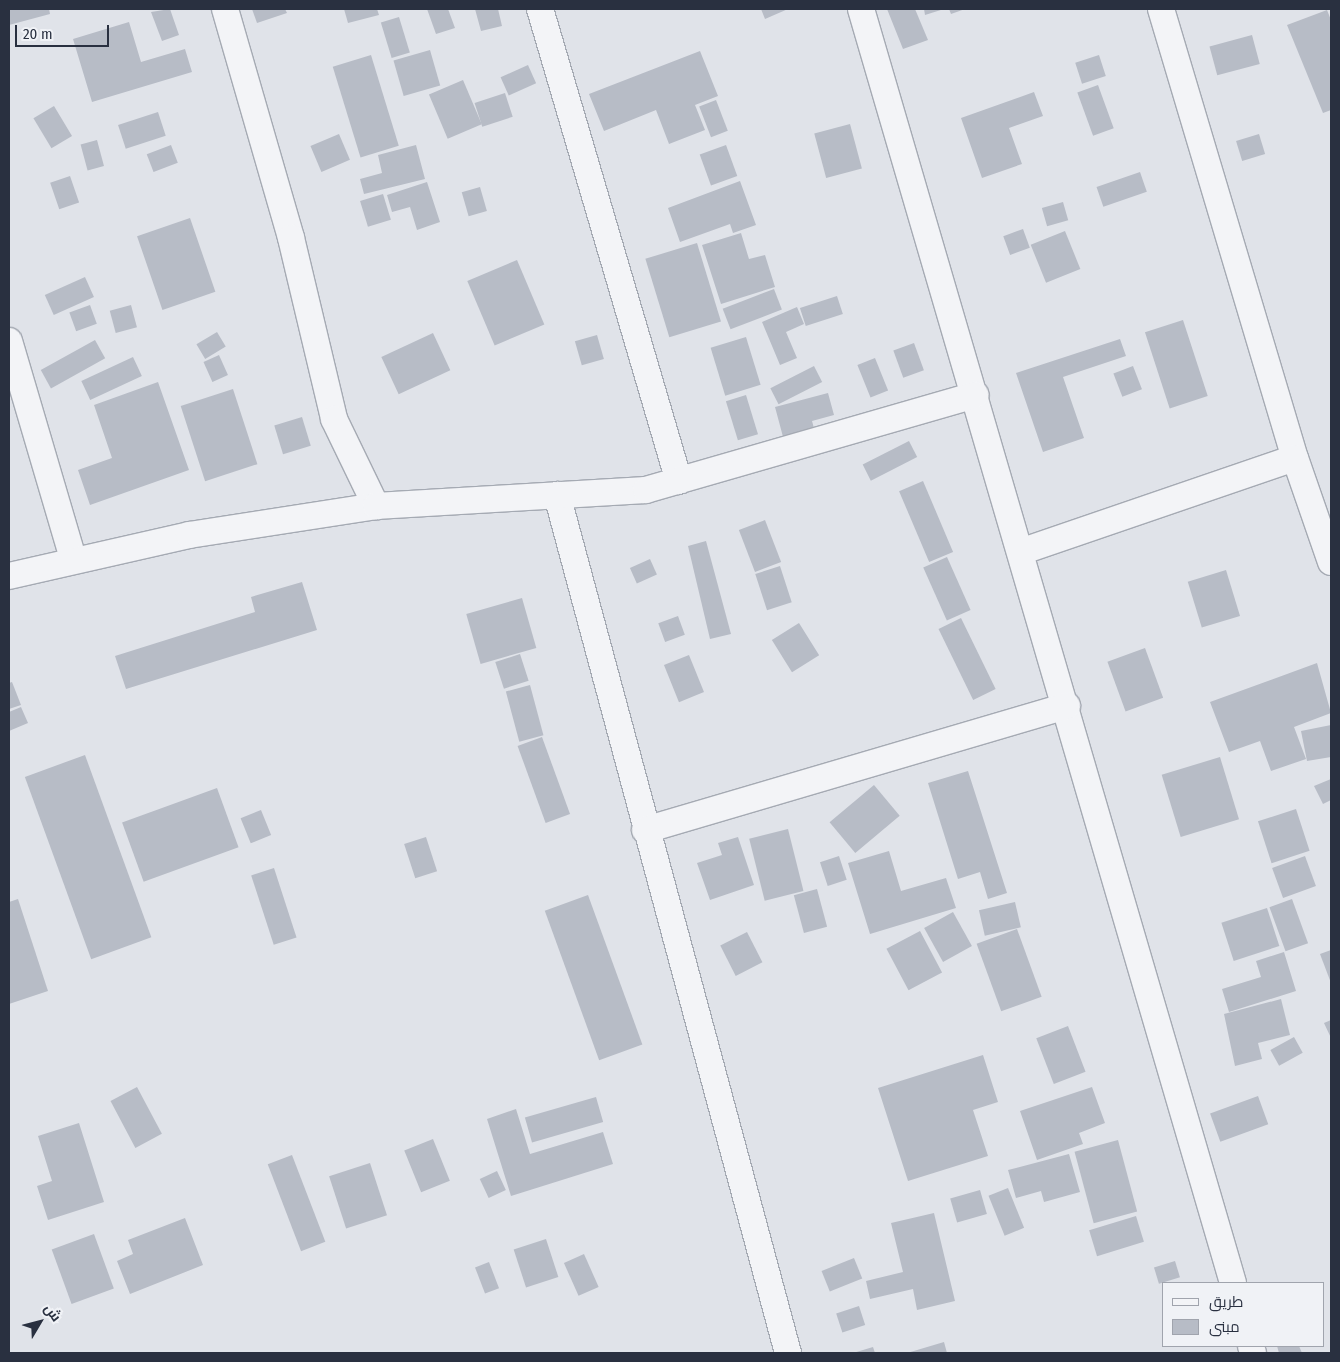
<!DOCTYPE html>
<meta charset="utf-8">
<style>
body{margin:0}
#map{position:relative;width:1340px;height:1362px;overflow:hidden;background:#e0e3e9;font-family:"Fira Sans Condensed",Cairo,sans-serif}
div>[style]{position:absolute}
[style*='--x']{left:calc(var(--x)*1px);top:calc(var(--y)*1px);width:calc(var(--w)*1px);rotate:calc(var(--a)*1deg)}
.building>*{inset:0;background:#b7bcc6;transform-origin:0 0}
.roads{filter:drop-shadow(1px 0 #a5aab3) drop-shadow(-1px 0 #a5aab3) drop-shadow(0 1px #a5aab3) drop-shadow(0 -1px #a5aab3)}
.minor>*{height:26px;margin:-13px;padding:0 13px;transform-origin:13px;border-radius:13px;background:#f3f4f7}
span{translate:-50% -50%;white-space:nowrap;text-align:center;line-height:1.15;-webkit-text-stroke:4px #f0f2f6;paint-order:stroke}
.frame{position:absolute;inset:0;border:10px solid #293040;pointer-events:none}
.legend{position:absolute;left:1162px;top:1282px;width:162px;height:65px;box-sizing:border-box;background:#f0f2f6;border:1px solid #a0a4ad;margin:0;padding:6px 9px;list-style:none;font-size:15px;color:#293040}
.legend li{display:flex;align-items:center;gap:10px;height:25px}
.legend b{width:25px;border:1px solid #a0a4ad}
.north{position:absolute;left:15px;top:1297px;width:50px;height:50px;-webkit-text-stroke:4px #f0f2f6;paint-order:stroke;rotate:53deg;font-size:14px;font-weight:700;line-height:20px;text-align:center;color:#293040}
.north::after{content:'';display:block;margin:auto;width:18px;height:22px;background:#293040;clip-path:polygon(50% 0,100% 100%,50% 72%,0 100%)}
.scale{position:absolute;left:15px;top:25px;width:94px;height:22px;box-sizing:border-box;border:2px solid #293040;border-top:0;padding-left:6px;font-size:15px;line-height:18px;white-space:nowrap;color:#293040;-webkit-text-stroke:4px #f0f2f6;paint-order:stroke}
</style>
<div id="map">
<div class="building">
<i style="clip-path:polygon(9px 9px,49px 9px,50px 14px,9px 25px)"></i>
<i style="clip-path:polygon(170px 9px,179px 35px,162px 41px,151px 12px)"></i>
<i style="clip-path:polygon(252px 9px,285px 9px,287px 13px,257px 23px)"></i>
<i style="clip-path:polygon(344px 9px,377px 9px,379px 15px,348px 23px)"></i>
<i style="clip-path:polygon(427px 9px,448px 9px,455px 28px,436px 34px)"></i>
<i style="clip-path:polygon(475px 9px,498px 9px,502px 26px,481px 31px)"></i>
<i style="clip-path:polygon(761px 9px,788px 9px,765px 19px)"></i>
<i style="clip-path:polygon(887px 9px,915px 9px,928px 40px,903px 49px)"></i>
<i style="clip-path:polygon(924px 9px,944px 9px,925px 15px)"></i>
<i style="clip-path:polygon(949px 9px,965px 9px,951px 14px)"></i>
<i style="clip-path:polygon(1327px 10px,1331px 20px,1331px 110px,1323px 113px,1287px 25px)"></i>
<i style="left:399px;top:17px;width:37px;height:19px;rotate:73deg"></i>
<i style="clip-path:polygon(129px 22px,141px 62px,185px 49px,192px 72px,92px 102px,73px 39px)"></i>
<i style="left:1252px;top:35px;width:30px;height:44px;rotate:75deg"></i>
<i style="left:430px;top:50px;width:37px;height:38px;rotate:74deg"></i>
<i style="clip-path:polygon(700px 51px,718px 96px,695px 105px,705px 130px,669px 144px,656px 110px,604px 131px,589px 94px)"></i>
<i style="left:371px;top:55px;width:95px;height:40px;rotate:73deg"></i>
<i style="left:1099px;top:55px;width:22px;height:25px;rotate:72deg"></i>
<i style="left:528px;top:65px;width:20px;height:30px;rotate:66deg"></i>
<i style="left:463px;top:80px;width:48px;height:37px;rotate:67deg"></i>
<i style="left:1098px;top:85px;width:46px;height:22px;rotate:70deg"></i>
<i style="clip-path:polygon(1034px 92px,1043px 116px,1009px 128px,1022px 164px,982px 178px,961px 118px)"></i>
<i style="left:505px;top:93px;width:25px;height:32px;rotate:72deg"></i>
<i style="left:716px;top:100px;width:33px;height:18px;rotate:69deg"></i>
<i style="left:54px;top:106px;width:35px;height:24px;rotate:59deg"></i>
<i style="left:158px;top:112px;width:25px;height:42px;rotate:72deg"></i>
<i style="left:850px;top:124px;width:46px;height:37px;rotate:75deg"></i>
<i style="left:339px;top:134px;width:28px;height:31px;rotate:67deg"></i>
<i style="left:1259px;top:134px;width:21px;height:24px;rotate:73deg"></i>
<i style="left:97px;top:140px;width:27px;height:17px;rotate:75deg"></i>
<i style="left:171px;top:145px;width:19px;height:26px;rotate:69deg"></i>
<i style="clip-path:polygon(416px 145px,425px 179px,364px 194px,360px 179px,382px 173px,378px 155px)"></i>
<i style="left:726px;top:145px;width:33px;height:28px;rotate:70deg"></i>
<i style="left:1140px;top:172px;width:21px;height:46px;rotate:71deg"></i>
<i style="left:70px;top:176px;width:28px;height:21px;rotate:71deg"></i>
<i style="clip-path:polygon(740px 181px,756px 225px,733px 233px,730px 224px,680px 242px,668px 208px)"></i>
<i style="clip-path:polygon(427px 182px,440px 222px,417px 230px,410px 207px,392px 212px,387px 195px)"></i>
<i style="left:480px;top:187px;width:25px;height:19px;rotate:74deg"></i>
<i style="left:383px;top:194px;width:27px;height:24px;rotate:73deg"></i>
<i style="left:1063px;top:202px;width:19px;height:22px;rotate:74deg"></i>
<i style="left:190px;top:218px;width:78px;height:56px;rotate:71deg"></i>
<i style="left:1023px;top:229px;width:20px;height:21px;rotate:70deg"></i>
<i style="left:1065px;top:231px;width:41px;height:37px;rotate:68deg"></i>
<i style="clip-path:polygon(741px 233px,749px 259px,765px 255px,775px 287px,721px 304px,702px 245px)"></i>
<i style="left:697px;top:243px;width:82px;height:54px;rotate:73deg"></i>
<i style="left:517px;top:260px;width:70px;height:54px;rotate:67deg"></i>
<i style="left:85px;top:277px;width:22px;height:44px;rotate:66deg"></i>
<i style="left:774px;top:289px;width:22px;height:55px;rotate:69deg"></i>
<i style="left:837px;top:296px;width:19px;height:39px;rotate:72deg"></i>
<i style="left:90px;top:305px;width:20px;height:22px;rotate:70deg"></i>
<i style="left:131px;top:305px;width:23px;height:22px;rotate:75deg"></i>
<i style="clip-path:polygon(797px 307px,804px 324px,786px 332px,797px 358px,780px 365px,762px 322px)"></i>
<i style="left:1183px;top:320px;width:80px;height:40px;rotate:72deg"></i>
<i style="left:217px;top:332px;width:17px;height:24px;rotate:59deg"></i>
<i style="left:433px;top:333px;width:41px;height:57px;rotate:65deg"></i>
<i style="left:597px;top:335px;width:25px;height:23px;rotate:74deg"></i>
<i style="left:746px;top:337px;width:50px;height:37px;rotate:73deg"></i>
<i style="clip-path:polygon(1120px 339px,1126px 356px,1063px 377px,1084px 438px,1043px 452px,1016px 373px)"></i>
<i style="left:95px;top:340px;width:21px;height:62px;rotate:61deg"></i>
<i style="left:914px;top:343px;width:29px;height:22px;rotate:70deg"></i>
<i style="left:219px;top:355px;width:22px;height:17px;rotate:66deg"></i>
<i style="left:133px;top:357px;width:21px;height:57px;rotate:65deg"></i>
<i style="left:875px;top:358px;width:35px;height:19px;rotate:68deg"></i>
<i style="left:814px;top:366px;width:18px;height:49px;rotate:63deg"></i>
<i style="left:1133px;top:366px;width:25px;height:21px;rotate:69deg"></i>
<i style="clip-path:polygon(158px 382px,189px 470px,90px 505px,78px 470px,112px 458px,94px 405px)"></i>
<i style="left:233px;top:389px;width:79px;height:55px;rotate:72deg"></i>
<i style="clip-path:polygon(828px 393px,834px 415px,812px 421px,817px 439px,786px 448px,775px 407px)"></i>
<i style="left:746px;top:395px;width:41px;height:21px;rotate:73deg"></i>
<i style="left:302px;top:417px;width:30px;height:29px;rotate:73deg"></i>
<i style="left:909px;top:441px;width:18px;height:52px;rotate:63deg"></i>
<i style="left:923px;top:481px;width:77px;height:26px;rotate:67deg"></i>
<i style="left:765px;top:520px;width:45px;height:28px;rotate:69deg"></i>
<i style="clip-path:polygon(706px 541px,731px 634px,710px 639px,688px 546px)"></i>
<i style="left:947px;top:557px;width:58px;height:26px;rotate:66deg"></i>
<i style="left:650px;top:559px;width:17px;height:22px;rotate:66deg"></i>
<i style="left:780px;top:566px;width:38px;height:26px;rotate:72deg"></i>
<i style="left:1226px;top:570px;width:48px;height:40px;rotate:73deg"></i>
<i style="clip-path:polygon(302px 582px,317px 630px,126px 689px,115px 656px,255px 612px,251px 597px)"></i>
<i style="left:522px;top:598px;width:52px;height:58px;rotate:74deg"></i>
<i style="left:678px;top:616px;width:20px;height:21px;rotate:70deg"></i>
<i style="left:961px;top:618px;width:79px;height:25px;rotate:64deg"></i>
<i style="left:799px;top:623px;width:38px;height:32px;rotate:58deg"></i>
<i style="left:1145px;top:648px;width:53px;height:40px;rotate:70deg"></i>
<i style="left:520px;top:654px;width:28px;height:26px;rotate:72deg"></i>
<i style="left:689px;top:655px;width:40px;height:27px;rotate:68deg"></i>
<i style="clip-path:polygon(1317px 663px,1331px 713px,1294px 727px,1306px 759px,1271px 771px,1260px 741px,1229px 752px,1210px 702px)"></i>
<i style="clip-path:polygon(12px 682px,21px 705px,9px 709px,9px 683px)"></i>
<i style="left:530px;top:685px;width:52px;height:25px;rotate:75deg"></i>
<i style="clip-path:polygon(21px 707px,28px 723px,9px 731px,9px 712px)"></i>
<i style="clip-path:polygon(1331px 725px,1331px 757px,1307px 761px,1301px 731px)"></i>
<i style="left:542px;top:737px;width:82px;height:26px;rotate:70deg"></i>
<i style="left:85px;top:755px;width:194px;height:64px;rotate:70deg"></i>
<i style="left:1220px;top:757px;width:65px;height:61px;rotate:73deg"></i>
<i style="clip-path:polygon(968px 771px,1007px 893px,988px 899px,980px 872px,958px 879px,928px 783px)"></i>
<i style="clip-path:polygon(1331px 779px,1331px 800px,1323px 804px,1314px 786px)"></i>
<i style="left:874px;top:785px;width:40px;height:58px;rotate:50deg"></i>
<i style="left:217px;top:788px;width:63px;height:101px;rotate:70deg"></i>
<i style="left:1296px;top:809px;width:44px;height:40px;rotate:72deg"></i>
<i style="left:261px;top:810px;width:27px;height:22px;rotate:68deg"></i>
<i style="left:788px;top:829px;width:64px;height:40px;rotate:76deg"></i>
<i style="left:426px;top:837px;width:36px;height:23px;rotate:72deg"></i>
<i style="clip-path:polygon(738px 837px,754px 885px,710px 900px,697px 863px,722px 855px,718px 843px)"></i>
<i style="clip-path:polygon(889px 851px,901px 891px,946px 878px,956px 908px,870px 934px,848px 863px)"></i>
<i style="left:839px;top:856px;width:25px;height:20px;rotate:72deg"></i>
<i style="left:1305px;top:856px;width:32px;height:35px;rotate:70deg"></i>
<i style="left:274px;top:868px;width:73px;height:24px;rotate:72deg"></i>
<i style="left:817px;top:889px;width:39px;height:24px;rotate:75deg"></i>
<i style="left:588px;top:895px;width:159px;height:46px;rotate:70deg"></i>
<i style="clip-path:polygon(18px 899px,48px 991px,9px 1004px,9px 902px)"></i>
<i style="left:1292px;top:899px;width:47px;height:24px;rotate:70deg"></i>
<i style="left:1015px;top:902px;width:26px;height:37px;rotate:77deg"></i>
<i style="left:1267px;top:908px;width:40px;height:48px;rotate:72deg"></i>
<i style="left:953px;top:912px;width:39px;height:33px;rotate:61deg"></i>
<i style="left:1017px;top:929px;width:72px;height:43px;rotate:70deg"></i>
<i style="left:920px;top:931px;width:47px;height:38px;rotate:62deg"></i>
<i style="left:747px;top:932px;width:34px;height:30px;rotate:63deg"></i>
<i style="clip-path:polygon(1331px 950px,1331px 983px,1320px 954px)"></i>
<i style="clip-path:polygon(1284px 952px,1296px 991px,1229px 1012px,1222px 989px,1261px 977px,1256px 961px)"></i>
<i style="clip-path:polygon(1281px 999px,1290px 1035px,1258px 1043px,1262px 1059px,1235px 1066px,1224px 1014px)"></i>
<i style="clip-path:polygon(1331px 1020px,1331px 1038px,1324px 1023px)"></i>
<i style="left:1068px;top:1026px;width:49px;height:34px;rotate:69deg"></i>
<i style="left:1294px;top:1037px;width:18px;height:27px;rotate:61deg"></i>
<i style="clip-path:polygon(983px 1055px,998px 1102px,973px 1110px,988px 1156px,908px 1181px,878px 1088px)"></i>
<i style="left:137px;top:1087px;width:53px;height:30px;rotate:62deg"></i>
<i style="clip-path:polygon(1092px 1087px,1105px 1123px,1079px 1133px,1083px 1144px,1037px 1160px,1020px 1111px)"></i>
<i style="left:1258px;top:1096px;width:30px;height:51px;rotate:70deg"></i>
<i style="left:596px;top:1097px;width:26px;height:74px;rotate:74deg"></i>
<i style="clip-path:polygon(516px 1109px,530px 1154px,603px 1132px,613px 1164px,511px 1196px,487px 1119px)"></i>
<i style="clip-path:polygon(79px 1123px,104px 1202px,48px 1220px,37px 1186px,52px 1181px,38px 1136px)"></i>
<i style="left:433px;top:1139px;width:45px;height:31px;rotate:68deg"></i>
<i style="left:1118px;top:1140px;width:74px;height:45px;rotate:75deg"></i>
<i style="clip-path:polygon(1069px 1154px,1080px 1192px,1044px 1202px,1041px 1191px,1016px 1198px,1008px 1170px)"></i>
<i style="left:292px;top:1155px;width:93px;height:26px;rotate:69deg"></i>
<i style="left:370px;top:1163px;width:55px;height:43px;rotate:72deg"></i>
<i style="left:497px;top:1171px;width:21px;height:19px;rotate:65deg"></i>
<i style="left:1008px;top:1188px;width:43px;height:21px;rotate:68deg"></i>
<i style="left:980px;top:1190px;width:25px;height:31px;rotate:74deg"></i>
<i style="clip-path:polygon(934px 1213px,955px 1301px,917px 1310px,913px 1289px,870px 1299px,866px 1281px,903px 1272px,891px 1223px)"></i>
<i style="left:1136px;top:1216px;width:27px;height:49px;rotate:73deg"></i>
<i style="clip-path:polygon(185px 1218px,203px 1265px,130px 1294px,117px 1261px,133px 1254px,128px 1240px)"></i>
<i style="left:94px;top:1234px;width:58px;height:45px;rotate:70deg"></i>
<i style="left:546px;top:1239px;width:40px;height:34px;rotate:72deg"></i>
<i style="left:584px;top:1254px;width:36px;height:22px;rotate:66deg"></i>
<i style="left:854px;top:1258px;width:22px;height:35px;rotate:68deg"></i>
<i style="left:1175px;top:1261px;width:17px;height:22px;rotate:73deg"></i>
<i style="left:489px;top:1262px;width:28px;height:15px;rotate:69deg"></i>
<i style="left:859px;top:1306px;width:20px;height:24px;rotate:72deg"></i>
<i style="clip-path:polygon(944px 1342px,947px 1353px,907px 1353px)"></i>
<i style="clip-path:polygon(1277px 1346px,1299px 1346px,1302px 1353px,1279px 1353px)"></i>
<i style="clip-path:polygon(873px 1347px,875px 1353px,853px 1353px)"></i>
</div>
<div class="roads">
<div class="minor">
<i style="--x:225;--y:9;--w:238;--a:73.9"></i>
<i style="--x:291;--y:238;--w:186;--a:76.6"></i>
<i style="--x:334;--y:419;--w:97;--a:64.2"></i>
<i style="--x:540;--y:9;--w:492;--a:73.6"></i>
<i style="--x:861;--y:9;--w:1327;--a:73.72"></i>
<i style="--x:1161;--y:9;--w:469;--a:73.4"></i>
<i style="--x:1295;--y:458;--w:110;--a:70.9"></i>
<i style="--x:9;--y:341;--w:226;--a:73.6"></i>
<i style="--x:557;--y:495;--w:889;--a:74.93"></i>
<i style="--x:1023;--y:551;--w:287;--a:-18.9"></i>
<i style="--x:9;--y:576;--w:185;--a:-12.8"></i>
<i style="--x:189;--y:535;--w:189;--a:-8.8"></i>
<i style="--x:376;--y:506;--w:270;--a:-3.4"></i>
<i style="--x:646;--y:490;--w:343;--a:-16.1"></i>
<i style="--x:645;--y:830;--w:440;--a:-16.4"></i>
<i style="--x:1251;--y:1346;--w:7;--a:74"></i>
</div>
</div>
<div class="frame"></div>
<ul class="legend">
<li><b style="height:6px;background:#f3f4f7"></b>طريق</li>
<li><b style="height:14px;background:#b7bcc6"></b>مبنى</li>
</ul>
<div class="north">ش</div>
<div class="scale">20 m</div>
</div>
